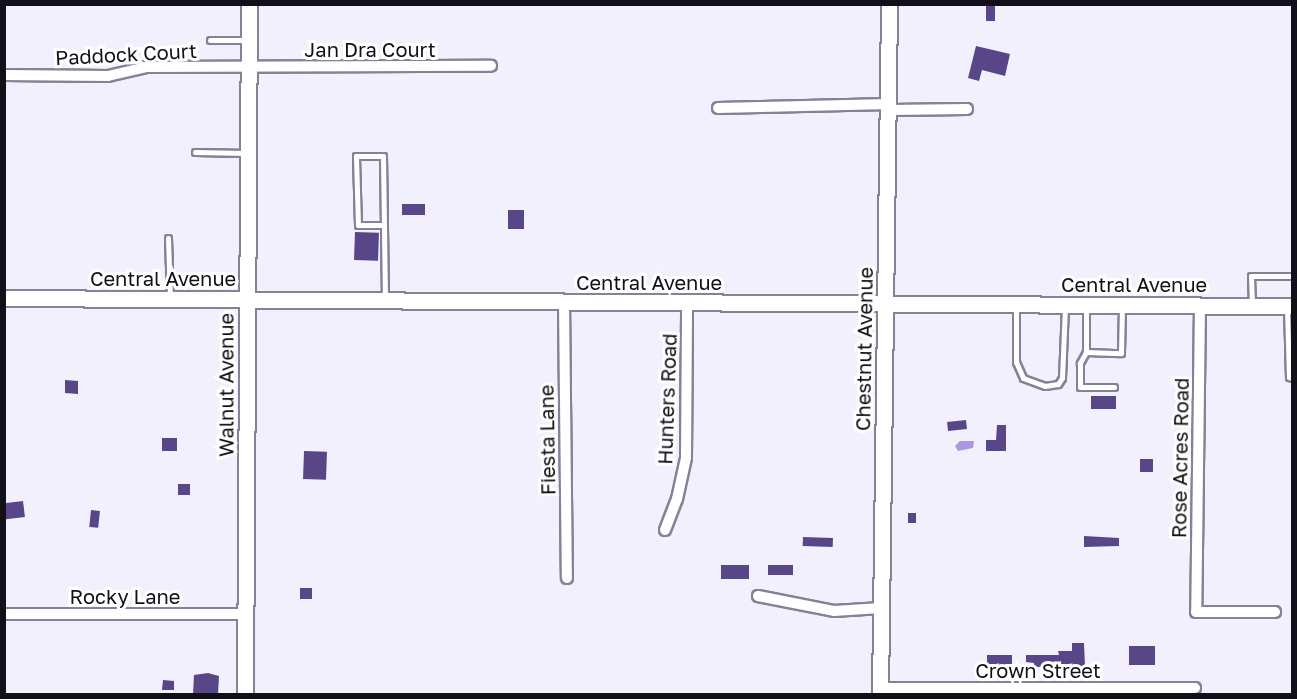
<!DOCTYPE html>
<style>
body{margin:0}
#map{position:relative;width:1297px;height:699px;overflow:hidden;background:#f3f0fe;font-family:"Golos Text",sans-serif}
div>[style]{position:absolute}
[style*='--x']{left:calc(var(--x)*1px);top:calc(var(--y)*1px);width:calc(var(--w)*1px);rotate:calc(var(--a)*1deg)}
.water>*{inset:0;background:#ab98e2}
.building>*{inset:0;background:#594689;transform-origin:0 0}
.roads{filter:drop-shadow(2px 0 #858197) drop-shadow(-2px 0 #858197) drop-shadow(0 2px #858197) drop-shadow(0 -2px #858197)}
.lane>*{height:5px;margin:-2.5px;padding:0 2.5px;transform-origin:2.5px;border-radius:2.5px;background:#fff}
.street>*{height:10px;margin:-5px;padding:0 5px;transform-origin:5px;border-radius:5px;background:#fff}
.secondary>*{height:15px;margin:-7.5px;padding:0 7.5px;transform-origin:7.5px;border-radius:7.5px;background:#fff}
span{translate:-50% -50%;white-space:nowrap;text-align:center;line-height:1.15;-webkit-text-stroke:6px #fff;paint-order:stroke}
.street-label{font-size:20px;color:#110f17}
.frame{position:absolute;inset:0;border:6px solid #110f17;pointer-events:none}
</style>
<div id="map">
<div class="water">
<i style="clip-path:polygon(960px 441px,974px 441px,973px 448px,958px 451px,955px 446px)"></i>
</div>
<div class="building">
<i style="left:986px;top:4px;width:9px;height:17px"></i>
<i style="clip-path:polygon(976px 46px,1010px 54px,1005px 76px,982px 70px,979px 81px,968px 78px)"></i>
<i style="left:402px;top:204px;width:23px;height:11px"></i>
<i style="left:508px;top:210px;width:16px;height:19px"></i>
<i style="left:355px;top:232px;width:24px;height:28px;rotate:2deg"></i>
<i style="clip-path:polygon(65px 380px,78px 381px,78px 394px,65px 393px)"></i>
<i style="left:1091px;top:396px;width:25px;height:13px"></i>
<i style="left:966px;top:420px;width:9px;height:19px;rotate:84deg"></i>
<i style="clip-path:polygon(997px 425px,1006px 425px,1006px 451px,986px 451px,986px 440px,996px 440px)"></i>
<i style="left:177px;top:438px;width:13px;height:15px;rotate:90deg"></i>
<i style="left:304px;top:451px;width:23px;height:28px;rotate:2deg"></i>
<i style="left:1140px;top:459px;width:13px;height:13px"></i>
<i style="left:178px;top:484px;width:12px;height:11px"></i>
<i style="left:23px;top:501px;width:16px;height:19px;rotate:83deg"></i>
<i style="left:91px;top:510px;width:9px;height:17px;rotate:6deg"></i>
<i style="left:908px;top:513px;width:8px;height:10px"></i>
<i style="clip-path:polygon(1084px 536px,1119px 538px,1119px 546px,1084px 547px)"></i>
<i style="left:803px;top:537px;width:30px;height:9px;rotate:2deg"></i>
<i style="left:721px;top:565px;width:28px;height:14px"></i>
<i style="left:768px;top:565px;width:25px;height:10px"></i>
<i style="left:300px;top:588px;width:12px;height:11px"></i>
<i style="clip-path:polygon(1072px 643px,1084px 643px,1085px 666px,1034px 667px,1034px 663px,1026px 662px,1026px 655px,1059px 655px,1058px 651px,1072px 651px)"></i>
<i style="left:1129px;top:646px;width:26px;height:19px"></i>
<i style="left:987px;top:655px;width:25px;height:12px"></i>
<i style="clip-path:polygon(208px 673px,219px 676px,218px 694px,193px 694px,194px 675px)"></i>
<i style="clip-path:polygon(163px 680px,174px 681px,174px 690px,162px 690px)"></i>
</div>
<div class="roads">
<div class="lane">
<i style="--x:210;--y:40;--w:37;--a:0"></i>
<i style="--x:195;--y:152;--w:51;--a:1.1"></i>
<i style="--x:384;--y:225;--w:26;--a:180"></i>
<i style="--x:358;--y:225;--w:69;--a:-91.7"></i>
<i style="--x:356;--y:156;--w:27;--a:0"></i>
<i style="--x:383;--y:156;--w:143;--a:89.2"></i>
<i style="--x:168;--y:238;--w:59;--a:88.1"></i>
<i style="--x:1252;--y:305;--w:29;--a:-92"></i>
<i style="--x:1251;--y:276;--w:41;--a:0"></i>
<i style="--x:1016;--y:306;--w:56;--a:90"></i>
<i style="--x:1016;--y:362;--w:17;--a:66"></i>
<i style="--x:1023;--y:378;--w:23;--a:20"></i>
<i style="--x:1045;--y:386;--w:13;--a:-9"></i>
<i style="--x:1058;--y:384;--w:7;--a:-56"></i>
<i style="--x:1062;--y:378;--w:71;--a:-87.6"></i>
<i style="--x:1086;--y:307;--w:45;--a:90"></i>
<i style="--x:1086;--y:352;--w:13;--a:119"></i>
<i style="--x:1080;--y:363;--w:24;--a:90"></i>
<i style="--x:1080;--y:387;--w:34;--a:0"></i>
<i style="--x:1287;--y:307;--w:70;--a:88.4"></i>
<i style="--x:1289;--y:377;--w:3;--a:18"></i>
<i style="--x:1086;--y:352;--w:35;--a:2"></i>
<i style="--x:1121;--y:353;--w:48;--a:-88.8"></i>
</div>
<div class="street">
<i style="--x:4;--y:75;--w:104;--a:0.6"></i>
<i style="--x:108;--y:76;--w:39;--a:-13"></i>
<i style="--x:146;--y:67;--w:345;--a:-0.2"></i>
<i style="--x:718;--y:108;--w:172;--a:-1.3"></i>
<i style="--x:890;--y:110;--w:77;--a:-0.7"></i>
<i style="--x:564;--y:302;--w:276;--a:89.4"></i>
<i style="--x:1200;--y:305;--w:307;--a:90.7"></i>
<i style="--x:1196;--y:612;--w:79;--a:0"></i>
<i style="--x:665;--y:530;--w:33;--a:-69"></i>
<i style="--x:677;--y:499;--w:42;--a:-77.6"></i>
<i style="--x:686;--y:458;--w:156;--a:-89.6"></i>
<i style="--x:758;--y:596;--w:77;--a:11.2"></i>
<i style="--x:834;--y:611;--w:47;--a:-3.7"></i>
<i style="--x:4;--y:614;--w:242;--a:0"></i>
<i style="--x:881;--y:688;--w:314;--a:0"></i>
</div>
<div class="secondary">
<i style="--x:4;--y:298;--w:1288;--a:0.36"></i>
<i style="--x:245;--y:694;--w:690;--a:-89.67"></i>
<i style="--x:880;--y:694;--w:690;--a:-89.25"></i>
</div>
</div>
<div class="street-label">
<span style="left:370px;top:49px">Jan Dra Court</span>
<span style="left:126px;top:54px;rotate:-3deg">Paddock Court</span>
<span style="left:163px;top:278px">Central Avenue</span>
<span style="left:649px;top:282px">Central Avenue</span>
<span style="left:1134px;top:284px">Central Avenue</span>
<span style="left:864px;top:349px;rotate:-89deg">Chestnut Avenue</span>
<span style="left:226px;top:385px;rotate:-90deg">Walnut Avenue</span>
<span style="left:667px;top:399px;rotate:-88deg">Hunters Road</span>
<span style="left:547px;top:440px;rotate:-91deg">Fiesta Lane</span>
<span style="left:1180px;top:458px;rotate:-89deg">Rose Acres Road</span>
<span style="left:125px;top:596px">Rocky Lane</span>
<span style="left:1038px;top:670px">Crown Street</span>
</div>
<div class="frame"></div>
</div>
